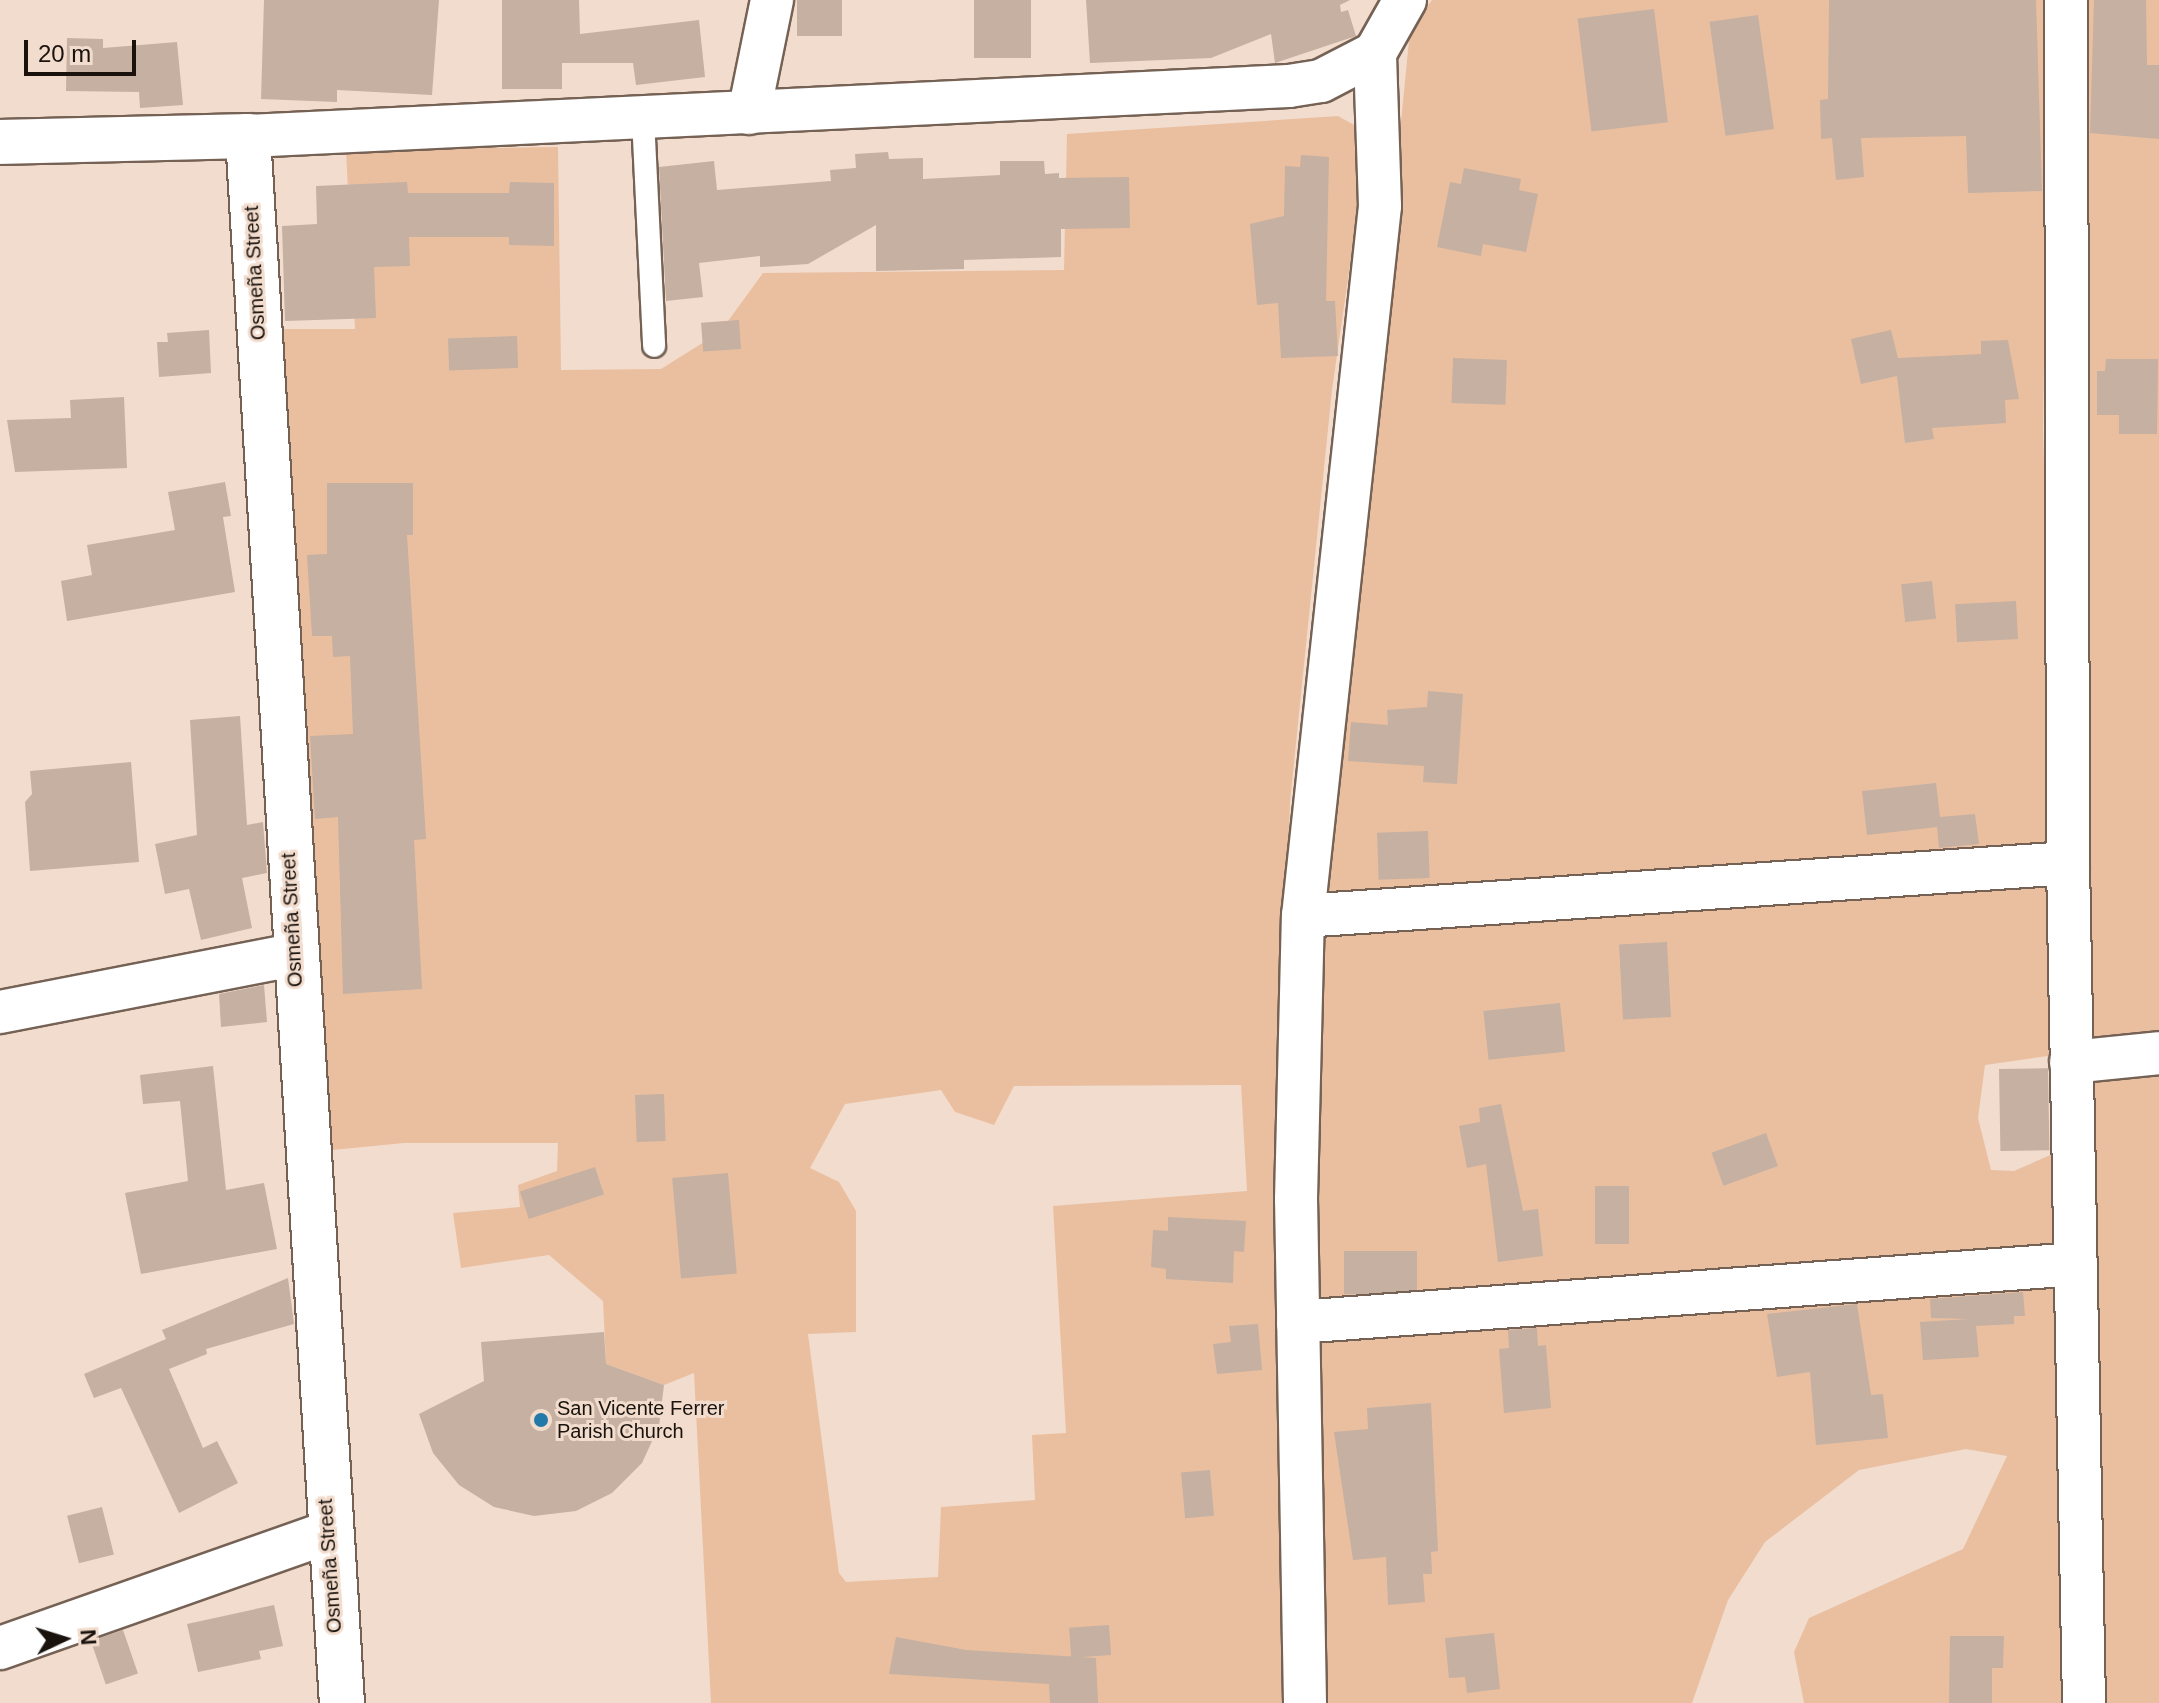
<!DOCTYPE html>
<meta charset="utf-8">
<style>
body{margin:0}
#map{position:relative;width:2159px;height:1703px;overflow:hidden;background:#f2dccd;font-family:Helvetica,sans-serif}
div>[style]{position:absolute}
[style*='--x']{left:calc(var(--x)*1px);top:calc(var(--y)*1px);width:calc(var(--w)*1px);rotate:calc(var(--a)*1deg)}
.green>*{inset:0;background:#eabfa0;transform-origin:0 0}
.building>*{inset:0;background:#c5b0a1;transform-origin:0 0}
.roads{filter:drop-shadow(2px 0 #756255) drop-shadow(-2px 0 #756255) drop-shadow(0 2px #756255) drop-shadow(0 -2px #756255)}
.lane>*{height:22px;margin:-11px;padding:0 11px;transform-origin:11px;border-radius:11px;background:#fff}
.street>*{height:42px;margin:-21px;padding:0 21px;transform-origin:21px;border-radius:21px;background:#fff}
.secondary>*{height:44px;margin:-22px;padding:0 22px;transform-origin:22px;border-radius:22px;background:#fff}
.dots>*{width:22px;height:22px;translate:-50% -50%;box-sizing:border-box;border:4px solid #f2dccd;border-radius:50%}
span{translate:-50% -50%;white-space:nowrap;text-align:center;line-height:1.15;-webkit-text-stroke:6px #f2dccd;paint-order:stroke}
.street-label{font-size:20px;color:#19120d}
.poi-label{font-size:20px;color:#19120d}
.left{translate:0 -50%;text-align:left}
.north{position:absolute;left:24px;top:1599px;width:80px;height:80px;-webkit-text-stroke:6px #f2dccd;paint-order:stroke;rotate:86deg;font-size:22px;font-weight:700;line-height:32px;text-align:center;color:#19120d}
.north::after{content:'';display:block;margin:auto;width:28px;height:36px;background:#19120d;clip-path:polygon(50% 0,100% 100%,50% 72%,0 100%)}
.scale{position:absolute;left:24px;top:40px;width:112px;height:36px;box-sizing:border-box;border:4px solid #19120d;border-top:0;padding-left:10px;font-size:24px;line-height:28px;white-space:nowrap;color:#19120d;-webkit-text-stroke:6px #f2dccd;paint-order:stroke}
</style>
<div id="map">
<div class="green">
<i style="clip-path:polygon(1432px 0,2049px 0,2043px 430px,2055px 852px,1323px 903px,1410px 31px)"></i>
<i style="left:2080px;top:0;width:79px;height:1045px"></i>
<i style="clip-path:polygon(evenodd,1338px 116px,1356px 126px,1366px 154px,1332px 390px,1290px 802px,1279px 1119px,1287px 1703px,711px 1703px,694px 1373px,664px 1385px,606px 1364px,603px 1301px,549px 1255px,461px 1268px,453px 1213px,520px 1207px,518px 1185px,557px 1171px,558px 1143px,404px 1143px,312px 1152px,275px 329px,355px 329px,346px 150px,558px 147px,561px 370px,661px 369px,720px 332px,763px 273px,1064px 270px,1067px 134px,1338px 116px,1014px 1086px,1241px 1085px,1247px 1191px,1053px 1206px,1066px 1433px,1032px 1435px,1035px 1500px,941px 1507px,938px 1577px,846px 1582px,839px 1573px,808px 1334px,856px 1332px,856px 1211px,839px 1182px,810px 1168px,845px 1104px,941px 1090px,955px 1112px,994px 1125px,1014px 1086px)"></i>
<i style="clip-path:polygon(2053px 876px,2061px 1054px,1985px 1065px,1978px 1118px,1991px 1170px,2014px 1171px,2064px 1149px,2061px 1243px,2049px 1253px,1308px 1302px,1321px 935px)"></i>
<i style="clip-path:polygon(2159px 1062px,2159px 1703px,2103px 1703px,2093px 1081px)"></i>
<i style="clip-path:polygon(2053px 1278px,2067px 1703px,1804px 1703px,1794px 1652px,1809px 1618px,1963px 1549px,2007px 1456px,1966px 1449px,1859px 1470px,1765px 1542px,1728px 1600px,1692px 1703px,1317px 1703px,1314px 1352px,1320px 1343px)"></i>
</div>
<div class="building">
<i style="clip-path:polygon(264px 0,439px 0,432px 95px,337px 90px,337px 102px,261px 99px)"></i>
<i style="clip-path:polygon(502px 0,579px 0,580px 34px,699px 20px,705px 77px,636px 85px,633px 63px,562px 63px,562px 89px,502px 89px)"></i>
<i style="left:797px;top:0;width:45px;height:36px"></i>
<i style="left:974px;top:0;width:57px;height:58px"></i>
<i style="clip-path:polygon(1086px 0,1350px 0,1340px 5px,1341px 12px,1348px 10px,1356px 36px,1275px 63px,1271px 34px,1211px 58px,1090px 63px)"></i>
<i style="clip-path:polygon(1829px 0,2036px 0,2042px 191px,1968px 193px,1966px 136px,1861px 138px,1864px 177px,1836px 180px,1832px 138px,1821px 139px,1820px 100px,1828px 99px)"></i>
<i style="clip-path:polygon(2094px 0,2146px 0,2147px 65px,2159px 65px,2159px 139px,2090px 133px)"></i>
<i style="left:1654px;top:9px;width:114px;height:77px;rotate:83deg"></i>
<i style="left:1758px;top:15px;width:115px;height:49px;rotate:82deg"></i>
<i style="clip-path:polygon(67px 38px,103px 39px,103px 48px,177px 42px,183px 105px,140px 108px,139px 92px,66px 91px)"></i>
<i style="clip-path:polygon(888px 152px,889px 159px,923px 158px,923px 179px,1000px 175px,1000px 161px,1044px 161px,1045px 174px,1059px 173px,1059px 178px,1129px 177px,1130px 228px,1061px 229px,1061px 257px,964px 260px,964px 269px,876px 271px,876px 225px,808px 264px,760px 267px,760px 256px,699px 263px,703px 297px,666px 301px,659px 167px,714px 161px,717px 190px,831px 181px,830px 170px,856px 168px,855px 154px)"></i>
<i style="clip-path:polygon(1301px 155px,1329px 157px,1326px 301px,1335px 301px,1338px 356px,1281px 358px,1278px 303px,1257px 305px,1250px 224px,1284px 216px,1285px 166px,1300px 167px)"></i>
<i style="clip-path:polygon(1464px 168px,1521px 179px,1519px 190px,1538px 194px,1526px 252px,1483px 244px,1481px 256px,1437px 247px,1450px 182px,1461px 184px)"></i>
<i style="clip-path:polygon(407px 182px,408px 193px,509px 193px,510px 182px,554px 183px,554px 246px,509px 245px,509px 237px,409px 237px,410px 266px,374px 267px,376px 318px,285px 321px,282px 226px,317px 224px,316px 186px)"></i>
<i style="left:739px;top:320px;width:29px;height:38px;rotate:86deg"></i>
<i style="clip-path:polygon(209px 330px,211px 373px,159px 377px,157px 342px,168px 342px,167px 333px)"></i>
<i style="clip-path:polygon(1891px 330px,1898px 358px,1981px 354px,1981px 341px,2008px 340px,2019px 399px,2005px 400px,2006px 423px,1932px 428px,1934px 439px,1905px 443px,1897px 376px,1861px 384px,1851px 339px)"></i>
<i style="left:517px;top:336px;width:32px;height:69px;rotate:88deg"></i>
<i style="left:1453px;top:358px;width:54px;height:45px;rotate:2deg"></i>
<i style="clip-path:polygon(2106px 359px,2158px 359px,2157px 434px,2119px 434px,2119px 415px,2097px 415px,2097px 371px,2105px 371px)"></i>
<i style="clip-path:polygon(124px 397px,127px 468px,15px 472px,7px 420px,71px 418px,70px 400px)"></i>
<i style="clip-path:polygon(225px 482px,231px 516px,223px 517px,235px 592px,67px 621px,61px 581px,92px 575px,87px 545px,175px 530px,168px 492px)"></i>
<i style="clip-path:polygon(327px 483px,413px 483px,413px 535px,407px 535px,426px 839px,414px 840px,422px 989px,343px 994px,338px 817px,315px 819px,310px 736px,353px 734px,350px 656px,333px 657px,332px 636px,312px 636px,307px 555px,327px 554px)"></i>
<i style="left:1932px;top:581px;width:38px;height:31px;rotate:84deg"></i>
<i style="left:2016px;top:601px;width:38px;height:61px;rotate:87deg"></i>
<i style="clip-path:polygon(1428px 691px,1463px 694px,1457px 784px,1423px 782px,1424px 766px,1348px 761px,1351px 722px,1388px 725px,1387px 710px,1427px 707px)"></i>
<i style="clip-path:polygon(240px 716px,247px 825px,263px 822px,267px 873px,242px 878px,252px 928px,201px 940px,189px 889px,165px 894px,155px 844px,197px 835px,190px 720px)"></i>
<i style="clip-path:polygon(131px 762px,139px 862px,30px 871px,25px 802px,32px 794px,30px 771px)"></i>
<i style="clip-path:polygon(1936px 783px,1940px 817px,1975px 814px,1979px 844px,1939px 848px,1937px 827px,1867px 835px,1862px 791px)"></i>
<i style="left:1428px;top:831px;width:47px;height:51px;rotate:88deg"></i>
<i style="left:1667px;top:942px;width:75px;height:48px;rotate:87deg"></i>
<i style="clip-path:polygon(264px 985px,267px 1022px,221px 1027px,219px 994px)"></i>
<i style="left:1560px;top:1003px;width:49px;height:77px;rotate:84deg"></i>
<i style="clip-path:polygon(213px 1066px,226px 1190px,264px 1183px,277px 1249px,141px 1274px,125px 1193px,188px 1181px,180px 1101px,143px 1104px,140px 1075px)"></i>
<i style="left:1999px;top:1069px;width:49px;height:82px;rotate:-1deg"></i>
<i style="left:664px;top:1094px;width:47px;height:29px;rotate:88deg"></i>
<i style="clip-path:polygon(1501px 1104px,1523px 1211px,1538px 1209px,1543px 1256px,1498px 1262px,1486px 1164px,1467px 1168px,1459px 1126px,1480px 1122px,1479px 1108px)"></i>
<i style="left:1766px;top:1133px;width:35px;height:58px;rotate:70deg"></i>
<i style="left:595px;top:1167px;width:29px;height:79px;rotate:72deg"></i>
<i style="left:728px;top:1173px;width:101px;height:56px;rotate:85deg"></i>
<i style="left:1595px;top:1186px;width:34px;height:58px"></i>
<i style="clip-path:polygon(1168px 1217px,1246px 1221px,1244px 1252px,1234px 1251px,1233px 1283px,1166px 1279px,1166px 1269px,1151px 1267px,1153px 1230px,1168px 1231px)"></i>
<i style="left:1344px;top:1251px;width:73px;height:43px"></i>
<i style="clip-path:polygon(288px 1278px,294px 1324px,206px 1349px,207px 1354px,169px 1369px,203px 1448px,217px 1441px,238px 1483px,179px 1513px,121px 1388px,94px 1398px,84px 1374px,166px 1339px,162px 1330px)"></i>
<i style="clip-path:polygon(2023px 1292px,2025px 1316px,2014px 1316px,2014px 1324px,1976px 1326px,1979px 1357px,1923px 1360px,1920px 1322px,1969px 1319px,1931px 1318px,1930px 1299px)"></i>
<i style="clip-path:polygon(1857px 1304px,1871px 1395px,1883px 1394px,1888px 1438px,1816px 1445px,1810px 1372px,1777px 1377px,1767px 1314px)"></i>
<i style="clip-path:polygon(1258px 1324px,1262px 1370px,1217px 1374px,1213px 1344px,1231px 1342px,1229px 1326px)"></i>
<i style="clip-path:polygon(1537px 1328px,1538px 1346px,1546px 1345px,1551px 1408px,1504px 1413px,1499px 1349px,1509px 1348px,1508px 1330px)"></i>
<i style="clip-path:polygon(604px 1332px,606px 1364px,664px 1385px,659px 1426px,642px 1463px,612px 1493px,576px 1511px,534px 1516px,494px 1507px,459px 1485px,433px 1453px,419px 1414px,484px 1381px,481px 1342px)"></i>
<i style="clip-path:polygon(1431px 1403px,1438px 1551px,1431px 1552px,1432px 1574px,1423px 1574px,1425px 1602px,1388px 1605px,1386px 1557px,1353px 1560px,1334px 1432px,1368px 1429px,1367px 1408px)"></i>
<i style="left:1210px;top:1470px;width:46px;height:29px;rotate:85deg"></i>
<i style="left:102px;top:1507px;width:49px;height:36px;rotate:76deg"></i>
<i style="clip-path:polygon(274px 1605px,283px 1646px,259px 1651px,261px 1659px,198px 1672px,187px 1624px)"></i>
<i style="left:1109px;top:1625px;width:30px;height:40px;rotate:86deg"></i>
<i style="left:123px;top:1630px;width:46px;height:34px;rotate:71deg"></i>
<i style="clip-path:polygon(1494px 1633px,1500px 1689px,1467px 1693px,1465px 1677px,1449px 1678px,1445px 1638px)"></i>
<i style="clip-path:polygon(1950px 1636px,2004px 1636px,2003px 1668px,1992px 1668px,1992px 1703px,1949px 1703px)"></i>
<i style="clip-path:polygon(896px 1637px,966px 1650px,1096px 1658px,1098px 1703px,1050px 1703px,1049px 1684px,889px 1674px)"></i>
</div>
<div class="roads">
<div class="lane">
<i style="--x:643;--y:118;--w:228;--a:87.2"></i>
</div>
<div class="street">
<i style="--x:2066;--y:0;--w:863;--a:89.87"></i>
<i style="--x:2068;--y:863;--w:840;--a:88.91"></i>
<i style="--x:749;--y:113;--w:115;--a:-78.5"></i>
<i style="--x:248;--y:136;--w:1042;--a:-2.75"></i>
<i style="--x:1289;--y:86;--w:32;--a:-9"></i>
<i style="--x:1321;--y:81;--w:61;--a:-27.4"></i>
<i style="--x:1375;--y:53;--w:61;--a:-60.5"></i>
<i style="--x:1303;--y:916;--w:767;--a:-3.96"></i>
<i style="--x:0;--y:1012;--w:299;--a:-11"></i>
<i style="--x:2071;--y:1062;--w:88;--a:-5.8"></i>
<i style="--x:1298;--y:1322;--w:780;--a:-4.26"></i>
<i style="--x:0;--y:1648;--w:347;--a:-19.4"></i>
<i style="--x:1305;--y:1703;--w:504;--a:-91.02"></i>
<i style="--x:1296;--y:1199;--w:283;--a:-88.6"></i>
<i style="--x:1303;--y:916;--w:714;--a:-83.81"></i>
<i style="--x:1380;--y:206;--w:153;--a:-91.9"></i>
</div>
<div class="secondary">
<i style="--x:0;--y:142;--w:248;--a:-1.4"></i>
<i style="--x:248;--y:136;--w:1570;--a:86.57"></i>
</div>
</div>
<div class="dots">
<i style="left:541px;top:1420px;background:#237aa9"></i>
</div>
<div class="street-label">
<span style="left:255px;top:273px;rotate:-93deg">Osmeña Street</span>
<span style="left:292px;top:920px;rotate:-93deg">Osmeña Street</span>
<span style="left:330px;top:1566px;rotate:-94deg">Osmeña Street</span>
</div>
<div class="poi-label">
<span class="left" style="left:557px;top:1420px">San Vicente Ferrer<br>Parish Church</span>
</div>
<div class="north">N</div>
<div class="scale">20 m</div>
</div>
